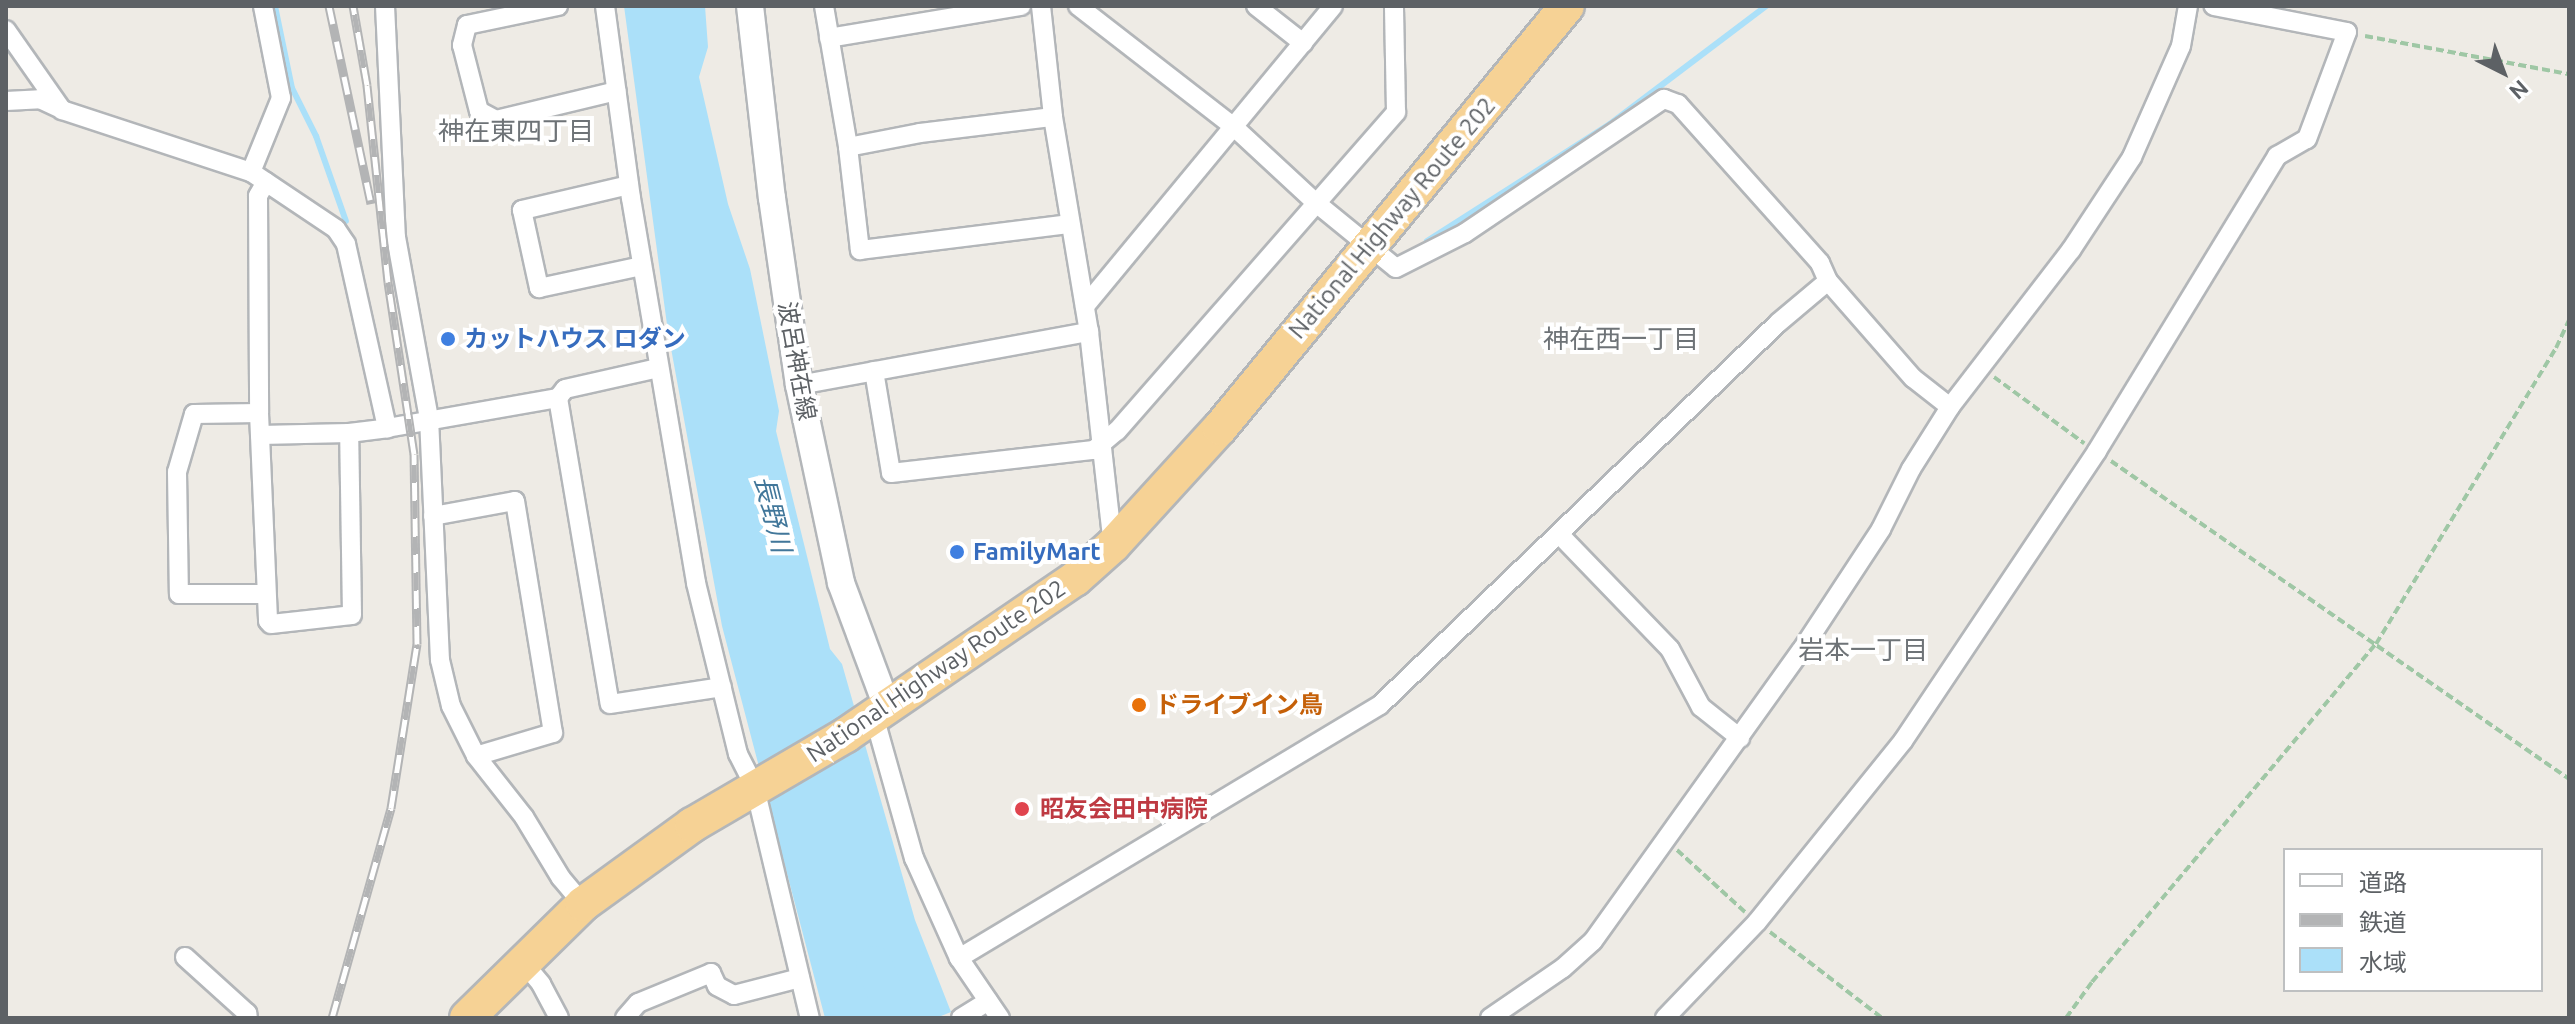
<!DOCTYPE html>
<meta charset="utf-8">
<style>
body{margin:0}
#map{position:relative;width:2575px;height:1024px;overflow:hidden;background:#eeebe5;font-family:Ubuntu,"Noto Sans JP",sans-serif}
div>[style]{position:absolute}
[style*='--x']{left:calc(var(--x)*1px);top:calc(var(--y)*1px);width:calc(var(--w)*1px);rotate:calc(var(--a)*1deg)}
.water>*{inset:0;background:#abe0f9}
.stream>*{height:6px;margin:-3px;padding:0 3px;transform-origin:3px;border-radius:3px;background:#abe0f9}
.river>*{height:36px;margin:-18px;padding:0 18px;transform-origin:18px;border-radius:18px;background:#abe0f9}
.path>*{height:4px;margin-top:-2px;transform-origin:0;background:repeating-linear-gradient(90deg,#9fc7a5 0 8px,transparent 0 12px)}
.roads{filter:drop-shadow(2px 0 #b3b6b9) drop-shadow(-2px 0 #b3b6b9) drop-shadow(0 2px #b3b6b9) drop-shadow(0 -2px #b3b6b9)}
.street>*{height:18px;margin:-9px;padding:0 9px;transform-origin:9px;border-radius:9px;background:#fff}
.secondary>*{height:26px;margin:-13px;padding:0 13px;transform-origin:13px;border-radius:13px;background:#fff}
.highway>*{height:34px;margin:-17px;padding:0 17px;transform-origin:17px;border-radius:17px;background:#f6d295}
.rail>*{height:9px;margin-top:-4.5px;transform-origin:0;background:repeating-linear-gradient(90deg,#fff 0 18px,#b3b4b5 0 36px);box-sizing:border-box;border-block:2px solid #b3b4b5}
.dots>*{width:22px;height:22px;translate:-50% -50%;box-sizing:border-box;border:4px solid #fff;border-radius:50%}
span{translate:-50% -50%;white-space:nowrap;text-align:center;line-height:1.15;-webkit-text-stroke:8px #fff;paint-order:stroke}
.street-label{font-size:24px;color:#5d6165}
.shop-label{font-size:24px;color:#366cbe;font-weight:700}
.left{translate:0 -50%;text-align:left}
.food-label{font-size:24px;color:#c56008;font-weight:700}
.health-label{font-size:24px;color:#be3a42;font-weight:700}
.neighbourhood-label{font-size:26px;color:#6e7377}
.water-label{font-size:26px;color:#42779a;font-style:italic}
.frame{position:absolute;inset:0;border:8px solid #5d6165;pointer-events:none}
.legend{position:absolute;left:2283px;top:848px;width:260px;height:144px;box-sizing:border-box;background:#fff;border:2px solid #bec0c1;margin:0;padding:10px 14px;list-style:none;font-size:24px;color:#5d6165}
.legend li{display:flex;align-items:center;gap:16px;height:40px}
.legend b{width:40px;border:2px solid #bec0c1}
.north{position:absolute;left:2463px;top:32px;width:80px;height:80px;-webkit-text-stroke:6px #fff;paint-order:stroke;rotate:138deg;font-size:22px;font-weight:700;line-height:32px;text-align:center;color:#5d6165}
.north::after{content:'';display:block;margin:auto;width:28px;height:36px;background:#5d6165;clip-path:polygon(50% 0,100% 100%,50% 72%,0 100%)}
</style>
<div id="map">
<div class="water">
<i style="clip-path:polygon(624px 6px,705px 6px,708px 47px,699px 77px,728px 204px,750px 269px,779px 411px,776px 431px,830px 649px,842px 664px,915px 920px,951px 1012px,936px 1018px,912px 1018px,906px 1002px,882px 1011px,883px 1018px,825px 1018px,722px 626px,668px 332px)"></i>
</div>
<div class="stream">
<i style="--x:275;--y:6;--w:84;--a:78.3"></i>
<i style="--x:292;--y:88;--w:54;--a:63.4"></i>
<i style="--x:316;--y:136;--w:90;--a:70.6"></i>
<i style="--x:1427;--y:241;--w:217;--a:-32.6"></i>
<i style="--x:1610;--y:124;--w:196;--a:-37.1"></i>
</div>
<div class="river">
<i style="--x:874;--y:964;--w:58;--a:68.7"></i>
</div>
<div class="path">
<i style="--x:2365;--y:36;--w:208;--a:10.6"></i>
<i style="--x:1994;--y:377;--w:112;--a:36.3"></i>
<i style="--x:2111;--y:461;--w:558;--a:34.77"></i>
<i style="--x:1677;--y:850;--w:92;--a:42.4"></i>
<i style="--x:1770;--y:932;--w:141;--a:37.5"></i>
<i style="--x:2066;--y:1018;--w:44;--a:-54.2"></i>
<i style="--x:2092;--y:982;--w:441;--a:-50"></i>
<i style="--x:2376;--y:644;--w:346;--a:-58.7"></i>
<i style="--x:2556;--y:348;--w:31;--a:-65"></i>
</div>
<div class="roads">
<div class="street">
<i style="--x:385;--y:6;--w:231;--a:87.3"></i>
<i style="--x:396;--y:237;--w:184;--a:79.7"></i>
<i style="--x:429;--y:418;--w:242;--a:87.4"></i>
<i style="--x:440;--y:660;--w:47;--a:76.6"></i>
<i style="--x:451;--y:706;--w:56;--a:63.4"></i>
<i style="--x:476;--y:756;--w:78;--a:51.8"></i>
<i style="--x:524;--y:817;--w:71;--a:58.8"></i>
<i style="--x:561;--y:878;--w:34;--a:50"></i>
<i style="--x:558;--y:6;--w:93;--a:168.2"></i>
<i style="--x:467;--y:25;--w:21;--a:104"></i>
<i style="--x:462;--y:45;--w:68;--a:75.6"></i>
<i style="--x:479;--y:111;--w:19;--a:28"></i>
<i style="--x:496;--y:120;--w:124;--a:-13.5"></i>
<i style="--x:605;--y:6;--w:194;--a:82.3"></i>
<i style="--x:631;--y:198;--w:390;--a:80.4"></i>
<i style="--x:696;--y:583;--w:176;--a:76.2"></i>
<i style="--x:738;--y:754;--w:38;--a:63"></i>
<i style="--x:755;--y:788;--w:236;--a:76.6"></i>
<i style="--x:824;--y:6;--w:143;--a:80.3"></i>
<i style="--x:848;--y:147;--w:104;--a:83.4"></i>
<i style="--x:860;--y:250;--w:211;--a:-7.1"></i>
<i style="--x:1041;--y:6;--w:112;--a:83.8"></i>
<i style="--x:1053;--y:117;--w:218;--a:80.5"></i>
<i style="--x:1089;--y:332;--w:214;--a:83.6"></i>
<i style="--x:1078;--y:6;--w:197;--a:37.8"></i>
<i style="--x:1234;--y:127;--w:110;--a:42.8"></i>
<i style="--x:1315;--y:202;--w:104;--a:39.2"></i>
<i style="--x:1396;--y:268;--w:77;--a:-26.9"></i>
<i style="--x:1465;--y:233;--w:240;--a:-34"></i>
<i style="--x:1664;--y:99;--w:15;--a:20"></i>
<i style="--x:1678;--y:104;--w:213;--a:48.2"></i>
<i style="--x:1820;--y:263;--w:20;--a:66"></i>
<i style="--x:1256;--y:6;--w:60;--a:38.2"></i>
<i style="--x:6;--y:30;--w:98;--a:55"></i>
<i style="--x:62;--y:110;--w:199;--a:18.2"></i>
<i style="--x:251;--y:172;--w:102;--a:33.8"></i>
<i style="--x:336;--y:229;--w:18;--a:56"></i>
<i style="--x:346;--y:244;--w:189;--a:77.4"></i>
<i style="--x:387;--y:428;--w:174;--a:-10"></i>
<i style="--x:558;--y:398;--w:11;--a:-52"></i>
<i style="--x:565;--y:389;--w:95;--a:-12.7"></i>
<i style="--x:829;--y:38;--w:195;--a:-9.5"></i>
<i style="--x:6;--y:101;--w:34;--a:-3"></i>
<i style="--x:40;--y:99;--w:23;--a:25"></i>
<i style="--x:848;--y:147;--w:73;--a:-11"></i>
<i style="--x:920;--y:133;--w:134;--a:-6.9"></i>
<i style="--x:251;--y:172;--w:80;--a:-67.9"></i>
<i style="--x:281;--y:98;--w:94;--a:-101.1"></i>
<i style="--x:266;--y:182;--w:16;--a:120"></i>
<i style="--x:258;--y:196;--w:217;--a:89.7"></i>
<i style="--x:259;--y:413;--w:208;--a:87.5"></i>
<i style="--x:268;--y:621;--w:4;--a:45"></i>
<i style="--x:271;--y:624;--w:81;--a:-6.3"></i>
<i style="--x:352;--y:615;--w:182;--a:-90.9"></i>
<i style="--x:629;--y:185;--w:110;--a:166.8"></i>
<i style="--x:522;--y:210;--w:80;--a:77.7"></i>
<i style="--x:539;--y:288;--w:105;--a:-12.1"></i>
<i style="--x:1085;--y:306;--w:389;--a:-50.4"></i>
<i style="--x:874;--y:371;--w:103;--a:80.5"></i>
<i style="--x:891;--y:473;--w:204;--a:-6.5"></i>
<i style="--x:1094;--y:450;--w:30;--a:-40"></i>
<i style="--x:1117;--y:431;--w:424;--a:-48.8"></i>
<i style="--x:1396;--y:112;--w:106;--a:-91.1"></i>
<i style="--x:799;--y:385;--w:295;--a:-10.4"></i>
<i style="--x:558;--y:398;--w:310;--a:80.4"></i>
<i style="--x:610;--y:704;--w:113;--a:-8.6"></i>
<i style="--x:259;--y:413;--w:65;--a:179.1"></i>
<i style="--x:194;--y:414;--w:60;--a:106.3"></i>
<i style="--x:177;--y:472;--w:122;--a:89.1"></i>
<i style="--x:179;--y:594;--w:87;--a:0"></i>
<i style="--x:260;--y:435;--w:89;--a:-1.3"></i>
<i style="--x:349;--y:433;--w:38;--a:-7"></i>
<i style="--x:433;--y:516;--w:83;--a:-10.4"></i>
<i style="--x:515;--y:501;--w:235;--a:80.7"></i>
<i style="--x:553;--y:733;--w:80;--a:163.4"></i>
<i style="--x:1560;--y:535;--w:158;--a:46"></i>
<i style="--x:1670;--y:649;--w:66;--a:61.9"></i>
<i style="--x:1701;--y:707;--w:50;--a:38.5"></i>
<i style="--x:874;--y:716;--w:148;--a:74.3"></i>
<i style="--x:914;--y:858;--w:110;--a:65.8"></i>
<i style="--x:959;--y:958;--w:73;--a:55.7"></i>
<i style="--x:185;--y:957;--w:84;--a:42.1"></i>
<i style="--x:247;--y:1013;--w:5;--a:79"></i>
<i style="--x:959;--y:958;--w:491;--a:-31"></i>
<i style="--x:1380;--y:705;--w:552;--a:-43.82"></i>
<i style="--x:1778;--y:323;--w:65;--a:-40"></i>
<i style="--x:1828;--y:281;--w:129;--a:48.8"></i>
<i style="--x:1913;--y:378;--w:47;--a:38.1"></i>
<i style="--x:522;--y:961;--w:30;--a:50"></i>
<i style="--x:541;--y:984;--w:38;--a:62"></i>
<i style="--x:625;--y:1018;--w:20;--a:-49"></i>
<i style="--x:638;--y:1003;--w:79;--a:-22.3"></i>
<i style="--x:711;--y:973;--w:14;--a:65"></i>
<i style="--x:717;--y:986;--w:19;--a:28"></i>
<i style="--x:734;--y:995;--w:68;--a:-14.4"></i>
<i style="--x:961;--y:1018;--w:32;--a:-32"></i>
<i style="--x:1490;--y:1018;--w:88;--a:-34.4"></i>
<i style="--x:1563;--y:968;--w:40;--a:-42"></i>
<i style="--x:1593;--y:941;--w:357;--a:-54.4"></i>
<i style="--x:1801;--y:651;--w:146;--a:-56.7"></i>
<i style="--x:1881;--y:529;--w:67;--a:-63.4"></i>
<i style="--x:1911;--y:469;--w:73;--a:-57.8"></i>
<i style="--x:1950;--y:407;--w:198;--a:-52.4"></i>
<i style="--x:2071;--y:250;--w:111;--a:-56.7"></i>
<i style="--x:2132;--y:157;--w:121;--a:-66.2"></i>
<i style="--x:2181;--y:46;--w:41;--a:-80.1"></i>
<i style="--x:1665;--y:1018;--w:133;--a:-46.2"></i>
<i style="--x:1757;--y:922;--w:233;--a:-51.1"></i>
<i style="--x:1903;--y:741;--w:349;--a:-56.2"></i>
<i style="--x:2097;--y:451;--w:346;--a:-58.6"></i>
<i style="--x:2277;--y:156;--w:34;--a:-30"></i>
<i style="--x:2307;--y:139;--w:114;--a:-69.5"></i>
<i style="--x:2347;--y:32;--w:136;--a:-168.9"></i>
</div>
<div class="secondary">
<i style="--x:750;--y:6;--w:193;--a:83.5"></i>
<i style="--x:772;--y:198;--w:189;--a:81.8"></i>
<i style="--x:799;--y:385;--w:202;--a:78"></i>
<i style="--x:841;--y:583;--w:132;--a:69.6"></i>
</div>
<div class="highway">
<i style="--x:467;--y:1018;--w:163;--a:-44.5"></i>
<i style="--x:583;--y:904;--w:135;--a:-35.9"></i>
<i style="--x:692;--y:825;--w:178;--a:-30.3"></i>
<i style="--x:846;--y:735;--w:277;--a:-34.3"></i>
<i style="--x:1075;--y:579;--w:51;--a:-41.8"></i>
<i style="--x:1113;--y:545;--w:159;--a:-47.6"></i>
<i style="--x:1220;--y:428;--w:546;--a:-50.57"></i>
</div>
</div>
<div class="rail">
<i style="--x:329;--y:6;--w:202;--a:78"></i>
<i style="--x:332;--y:1018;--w:218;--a:-74.3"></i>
<i style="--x:391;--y:808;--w:166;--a:-81"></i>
<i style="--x:417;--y:644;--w:190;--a:-90.9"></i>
<i style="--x:414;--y:454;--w:174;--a:-98.6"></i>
<i style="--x:388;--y:282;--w:198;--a:-96.1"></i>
<i style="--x:367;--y:85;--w:80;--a:-100"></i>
</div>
<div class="dots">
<i style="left:448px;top:339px;background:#3f7fe0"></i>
<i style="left:957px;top:552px;background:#3f7fe0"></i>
<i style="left:1139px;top:705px;background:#e8710a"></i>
<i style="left:1022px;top:809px;background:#e0444e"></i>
</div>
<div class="street-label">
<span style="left:1392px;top:218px;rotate:-50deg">National Highway Route 202</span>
<span style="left:797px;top:361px;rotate:80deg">波呂神在線</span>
<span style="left:936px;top:671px;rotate:-34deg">National Highway Route 202</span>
</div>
<div class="shop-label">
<span class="left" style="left:464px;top:339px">カットハウス ロダン</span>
<span class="left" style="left:973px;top:552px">FamilyMart</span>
</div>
<div class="food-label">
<span class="left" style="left:1155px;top:705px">ドライブイン鳥</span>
</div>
<div class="health-label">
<span class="left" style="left:1040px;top:809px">昭友会田中病院</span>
</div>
<div class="neighbourhood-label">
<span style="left:516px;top:131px">神在東四丁目</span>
<span style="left:1621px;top:339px">神在西一丁目</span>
<span style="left:1863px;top:650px">岩本一丁目</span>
</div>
<div class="water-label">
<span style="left:773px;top:514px;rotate:76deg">長野川</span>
</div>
<div class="frame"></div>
<ul class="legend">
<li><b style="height:10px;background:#fff"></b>道路</li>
<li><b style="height:10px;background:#b3b4b5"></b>鉄道</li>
<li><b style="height:22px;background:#abe0f9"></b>水域</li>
</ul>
<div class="north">N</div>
</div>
